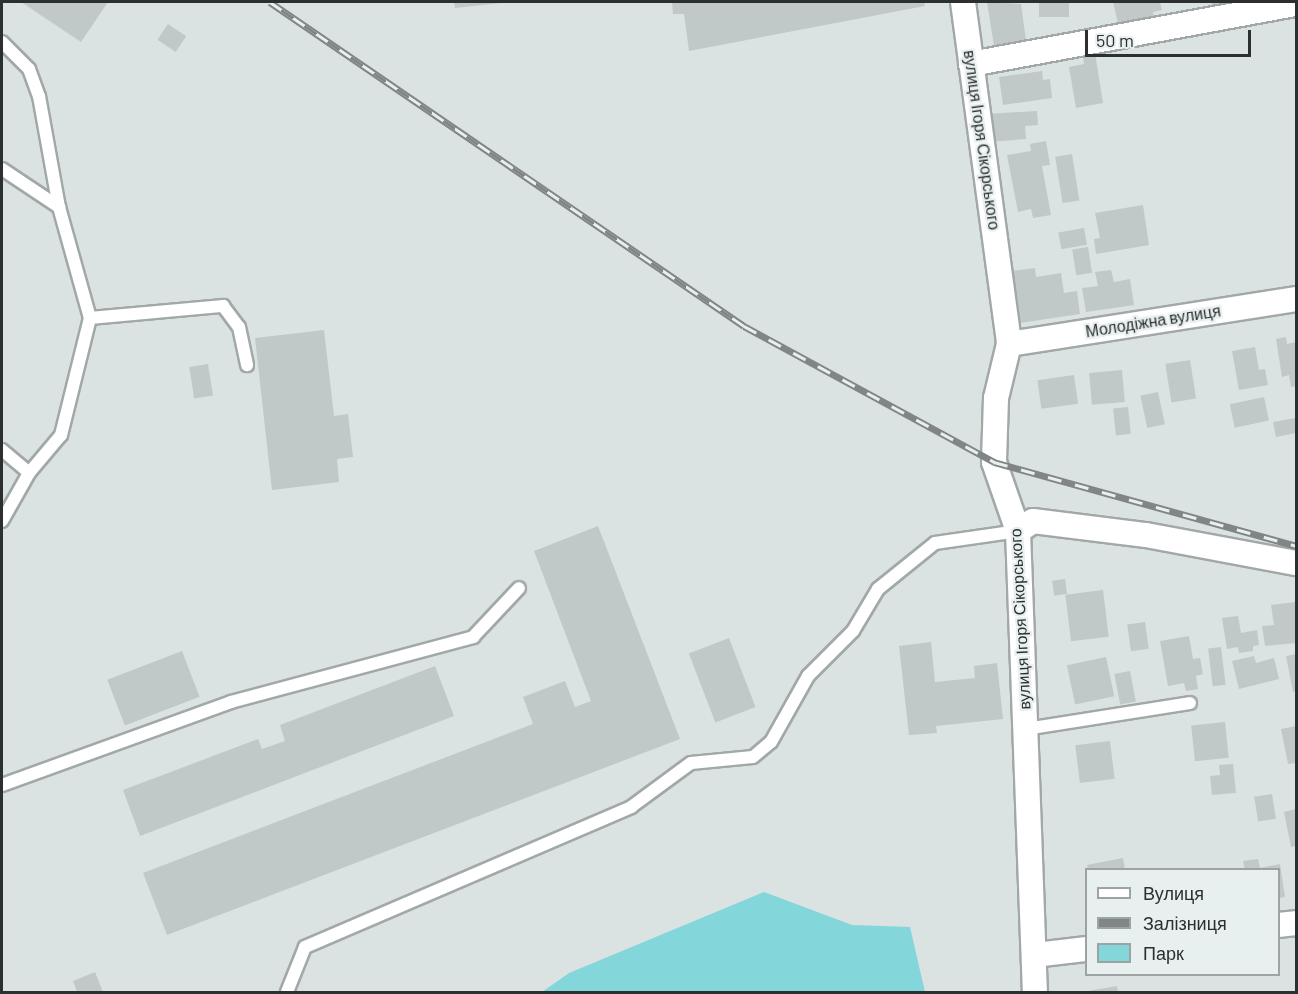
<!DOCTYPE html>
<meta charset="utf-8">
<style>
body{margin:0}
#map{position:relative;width:1298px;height:994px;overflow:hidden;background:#dbe2e2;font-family:Barlow,sans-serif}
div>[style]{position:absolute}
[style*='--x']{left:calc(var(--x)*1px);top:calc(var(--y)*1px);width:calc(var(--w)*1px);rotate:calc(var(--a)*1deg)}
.green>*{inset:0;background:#83d6da}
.building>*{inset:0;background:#c1c8c8;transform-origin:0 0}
.roads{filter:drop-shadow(2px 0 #a2a8a9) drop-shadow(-2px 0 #a2a8a9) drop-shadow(0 2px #a2a8a9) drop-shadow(0 -2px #a2a8a9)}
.lane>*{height:12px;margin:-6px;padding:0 6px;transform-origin:6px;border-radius:6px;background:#fff}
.street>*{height:24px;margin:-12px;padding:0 12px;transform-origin:12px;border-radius:12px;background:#fff}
.rail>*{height:7px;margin-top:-3.5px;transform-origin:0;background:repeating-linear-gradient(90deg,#e8efef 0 14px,#818585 0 28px);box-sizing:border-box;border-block:2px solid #818585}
span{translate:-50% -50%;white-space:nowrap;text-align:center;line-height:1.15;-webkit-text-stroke:4.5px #e8efef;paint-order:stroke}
.street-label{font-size:16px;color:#2c2f2f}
.frame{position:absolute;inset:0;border:3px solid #2c2f2f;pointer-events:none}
.legend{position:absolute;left:1085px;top:868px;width:195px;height:108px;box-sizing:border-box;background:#e8efef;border:2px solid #9da2a2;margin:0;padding:8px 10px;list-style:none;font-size:18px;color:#2c2f2f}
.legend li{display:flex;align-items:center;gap:12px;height:30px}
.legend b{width:30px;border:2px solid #9da2a2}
.scale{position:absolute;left:1085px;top:30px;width:166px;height:27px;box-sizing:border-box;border:3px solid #2c2f2f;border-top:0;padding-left:8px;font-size:18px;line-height:21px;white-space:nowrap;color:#2c2f2f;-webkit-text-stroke:4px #e8efef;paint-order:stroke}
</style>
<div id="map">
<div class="green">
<i style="clip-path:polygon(764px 892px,852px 925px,910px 927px,925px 992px,542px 992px,569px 973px)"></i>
</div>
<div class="building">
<i style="clip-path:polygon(21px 2px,108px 2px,81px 42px)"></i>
<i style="clip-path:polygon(454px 2px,501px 2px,501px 3px,455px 8px)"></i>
<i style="clip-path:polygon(672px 2px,924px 2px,925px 6px,689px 51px,684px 14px,673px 14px)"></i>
<i style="clip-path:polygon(987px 2px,1021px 4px,1027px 48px,1009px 51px,1008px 44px,994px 46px)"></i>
<i style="left:1039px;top:2px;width:30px;height:15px"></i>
<i style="clip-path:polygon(1113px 2px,1160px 2px,1162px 10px,1153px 12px,1155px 21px,1119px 28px)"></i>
<i style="clip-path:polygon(1211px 2px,1238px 2px,1239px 5px,1213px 10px)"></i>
<i style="left:168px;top:24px;width:22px;height:19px;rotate:34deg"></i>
<i style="clip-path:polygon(1095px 53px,1103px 103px,1076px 108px,1069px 67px,1084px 64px,1083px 55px)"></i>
<i style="clip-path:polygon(1042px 71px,1043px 80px,1050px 79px,1052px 98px,1003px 105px,999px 77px)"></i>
<i style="clip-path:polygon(1037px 111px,1038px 125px,1025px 126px,1026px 139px,988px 142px,986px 114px)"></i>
<i style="clip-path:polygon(1046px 141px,1050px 165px,1042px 166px,1051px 215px,1033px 218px,1031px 209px,1018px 212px,1007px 155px,1031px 151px,1030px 144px)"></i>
<i style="left:1072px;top:154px;width:47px;height:17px;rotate:81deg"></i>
<i style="clip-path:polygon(1143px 205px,1149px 245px,1096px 254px,1094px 239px,1100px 238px,1095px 213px)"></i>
<i style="left:1084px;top:228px;width:17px;height:26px;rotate:80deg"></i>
<i style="left:1088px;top:247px;width:26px;height:16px;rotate:81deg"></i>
<i style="clip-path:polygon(1035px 268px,1036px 277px,1061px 273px,1064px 293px,1077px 291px,1080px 314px,1020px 323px,1012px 271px)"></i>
<i style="clip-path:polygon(1111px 270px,1114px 282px,1130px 279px,1134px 305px,1086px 312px,1082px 288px,1098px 286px,1095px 272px)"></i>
<i style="clip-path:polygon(324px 330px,334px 416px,348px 414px,353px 457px,337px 459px,339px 482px,272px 490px,255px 338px)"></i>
<i style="clip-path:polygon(1286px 337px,1287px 344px,1296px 342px,1296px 386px,1291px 387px,1289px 375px,1282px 377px,1276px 339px)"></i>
<i style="clip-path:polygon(1255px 347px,1259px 370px,1265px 369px,1268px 385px,1239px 390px,1232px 351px)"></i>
<i style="left:1190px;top:360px;width:39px;height:25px;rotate:81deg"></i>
<i style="left:208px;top:364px;width:32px;height:19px;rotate:81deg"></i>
<i style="left:1122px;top:370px;width:32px;height:33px;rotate:85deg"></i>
<i style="left:1074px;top:375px;width:29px;height:37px;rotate:82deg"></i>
<i style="left:1158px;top:392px;width:33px;height:18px;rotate:78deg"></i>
<i style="left:1264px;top:397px;width:24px;height:35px;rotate:78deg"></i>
<i style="left:1128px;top:407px;width:27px;height:15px;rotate:84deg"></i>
<i style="clip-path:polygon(1296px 418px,1296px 433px,1276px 437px,1273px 422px)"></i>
<i style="clip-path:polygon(598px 526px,680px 739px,167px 935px,143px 873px,533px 724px,523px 697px,565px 681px,575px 707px,591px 701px,534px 551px)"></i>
<i style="left:1065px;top:579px;width:15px;height:13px;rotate:82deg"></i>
<i style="left:1103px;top:590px;width:47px;height:38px;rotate:83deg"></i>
<i style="clip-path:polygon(1296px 602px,1296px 643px,1265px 646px,1262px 626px,1274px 625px,1271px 605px)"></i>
<i style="clip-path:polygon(1238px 616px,1241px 633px,1257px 630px,1259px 645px,1253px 646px,1253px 651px,1239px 653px,1238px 647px,1227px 649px,1222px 618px)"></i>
<i style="left:1145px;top:622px;width:27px;height:18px;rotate:82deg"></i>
<i style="clip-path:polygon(1189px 636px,1193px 659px,1200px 658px,1203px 674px,1196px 676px,1198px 689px,1186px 691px,1184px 683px,1168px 686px,1160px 641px)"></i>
<i style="left:729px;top:638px;width:74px;height:43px;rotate:69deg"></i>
<i style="clip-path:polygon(931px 642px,935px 682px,975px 678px,974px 666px,997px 663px,1003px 719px,936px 726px,937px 733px,909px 735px,899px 646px)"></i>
<i style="left:1221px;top:647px;width:38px;height:13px;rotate:83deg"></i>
<i style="left:182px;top:651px;width:49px;height:80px;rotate:69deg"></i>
<i style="clip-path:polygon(1296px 654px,1296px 691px,1293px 692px,1286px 656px)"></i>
<i style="clip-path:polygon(1254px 656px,1256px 663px,1274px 658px,1279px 679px,1239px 689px,1232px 661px)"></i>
<i style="left:1106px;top:657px;width:40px;height:40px;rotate:78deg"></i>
<i style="clip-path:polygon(435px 666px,454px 716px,140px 836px,123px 790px,258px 739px,262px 749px,285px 741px,280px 725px)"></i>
<i style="left:1130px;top:671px;width:31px;height:16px;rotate:79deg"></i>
<i style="left:1225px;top:722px;width:36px;height:34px;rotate:84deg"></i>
<i style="clip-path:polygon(1296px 726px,1296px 763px,1288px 764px,1281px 729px)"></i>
<i style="left:1110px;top:741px;width:38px;height:35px;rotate:83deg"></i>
<i style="clip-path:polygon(1233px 764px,1236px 793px,1212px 795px,1210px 776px,1220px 775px,1219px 765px)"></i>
<i style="left:1272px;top:794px;width:25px;height:18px;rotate:81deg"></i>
<i style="clip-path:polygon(1296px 809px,1296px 846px,1291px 847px,1284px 812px)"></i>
<i style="clip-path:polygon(1123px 858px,1125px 870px,1088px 870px,1087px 865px)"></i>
<i style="clip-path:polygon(1258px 859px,1260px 868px,1280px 864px,1285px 897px,1278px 898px,1278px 870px,1245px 870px,1243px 861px)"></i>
<i style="clip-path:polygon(95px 972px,103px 992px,77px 992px,73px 981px)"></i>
<i style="clip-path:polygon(1117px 986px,1118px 992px,1088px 992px,1088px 991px)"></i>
</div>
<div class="roads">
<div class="lane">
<i style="--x:2;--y:42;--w:38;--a:45"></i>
<i style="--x:29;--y:69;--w:29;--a:70"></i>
<i style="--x:39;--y:96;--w:113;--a:79.8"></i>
<i style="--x:2;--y:169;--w:69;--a:33.7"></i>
<i style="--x:59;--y:207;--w:115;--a:74.4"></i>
<i style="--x:90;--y:318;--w:121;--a:103.9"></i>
<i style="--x:61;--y:435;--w:50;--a:130.1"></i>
<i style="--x:29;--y:473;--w:55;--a:119.4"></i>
<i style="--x:90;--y:318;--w:134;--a:-5.2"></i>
<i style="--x:223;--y:306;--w:26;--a:53"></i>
<i style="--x:239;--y:327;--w:39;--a:78"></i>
<i style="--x:2;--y:450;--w:35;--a:40"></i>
<i style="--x:1026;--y:729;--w:166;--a:-9"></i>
<i style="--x:2;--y:785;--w:244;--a:-19.9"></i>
<i style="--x:231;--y:702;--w:251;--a:-15"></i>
<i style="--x:473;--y:637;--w:67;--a:-46.8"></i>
<i style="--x:287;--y:992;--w:48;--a:-68.2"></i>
<i style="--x:305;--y:947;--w:355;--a:-23.2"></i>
<i style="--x:631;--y:807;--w:74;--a:-36.3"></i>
<i style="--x:691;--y:763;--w:62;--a:-5.5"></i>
<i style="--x:753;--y:757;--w:23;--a:-40"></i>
<i style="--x:771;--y:742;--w:76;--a:-60.7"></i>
<i style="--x:808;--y:676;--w:64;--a:-45"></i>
<i style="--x:853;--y:631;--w:49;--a:-59.2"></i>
<i style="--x:878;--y:589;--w:73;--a:-38.9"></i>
<i style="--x:935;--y:543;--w:84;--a:-8.2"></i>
</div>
<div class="street">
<i style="--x:963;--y:2;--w:345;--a:82.3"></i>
<i style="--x:1009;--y:344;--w:56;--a:103.5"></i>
<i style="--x:996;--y:398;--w:64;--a:91.8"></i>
<i style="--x:994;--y:462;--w:73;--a:70.8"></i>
<i style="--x:1018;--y:531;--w:461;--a:87.9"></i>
<i style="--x:971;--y:64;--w:330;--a:-10.5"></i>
<i style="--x:1009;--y:344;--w:291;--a:-8.9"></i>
<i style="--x:1018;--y:531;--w:18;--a:-34"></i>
<i style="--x:1033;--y:521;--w:114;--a:7.1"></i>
<i style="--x:1146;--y:535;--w:153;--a:10.6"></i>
<i style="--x:1278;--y:925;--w:18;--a:-6"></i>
<i style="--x:1035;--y:955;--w:51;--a:-6.7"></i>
</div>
</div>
<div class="rail">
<i style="--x:270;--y:2;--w:574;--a:34.35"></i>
<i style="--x:744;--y:326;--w:285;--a:28.5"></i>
<i style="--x:994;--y:462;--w:313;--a:15.5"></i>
</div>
<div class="street-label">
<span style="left:982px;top:140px;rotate:82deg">вулиця Ігоря Сікорського</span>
<span style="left:1153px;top:321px;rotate:-9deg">Молодіжна вулиця</span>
<span style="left:1020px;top:619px;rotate:-93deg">вулиця Ігоря Сікорського</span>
</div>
<div class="frame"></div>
<ul class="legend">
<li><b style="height:8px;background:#fff"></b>Вулиця</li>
<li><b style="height:8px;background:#818585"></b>Залізниця</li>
<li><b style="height:16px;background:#83d6da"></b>Парк</li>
</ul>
<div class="scale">50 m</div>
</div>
